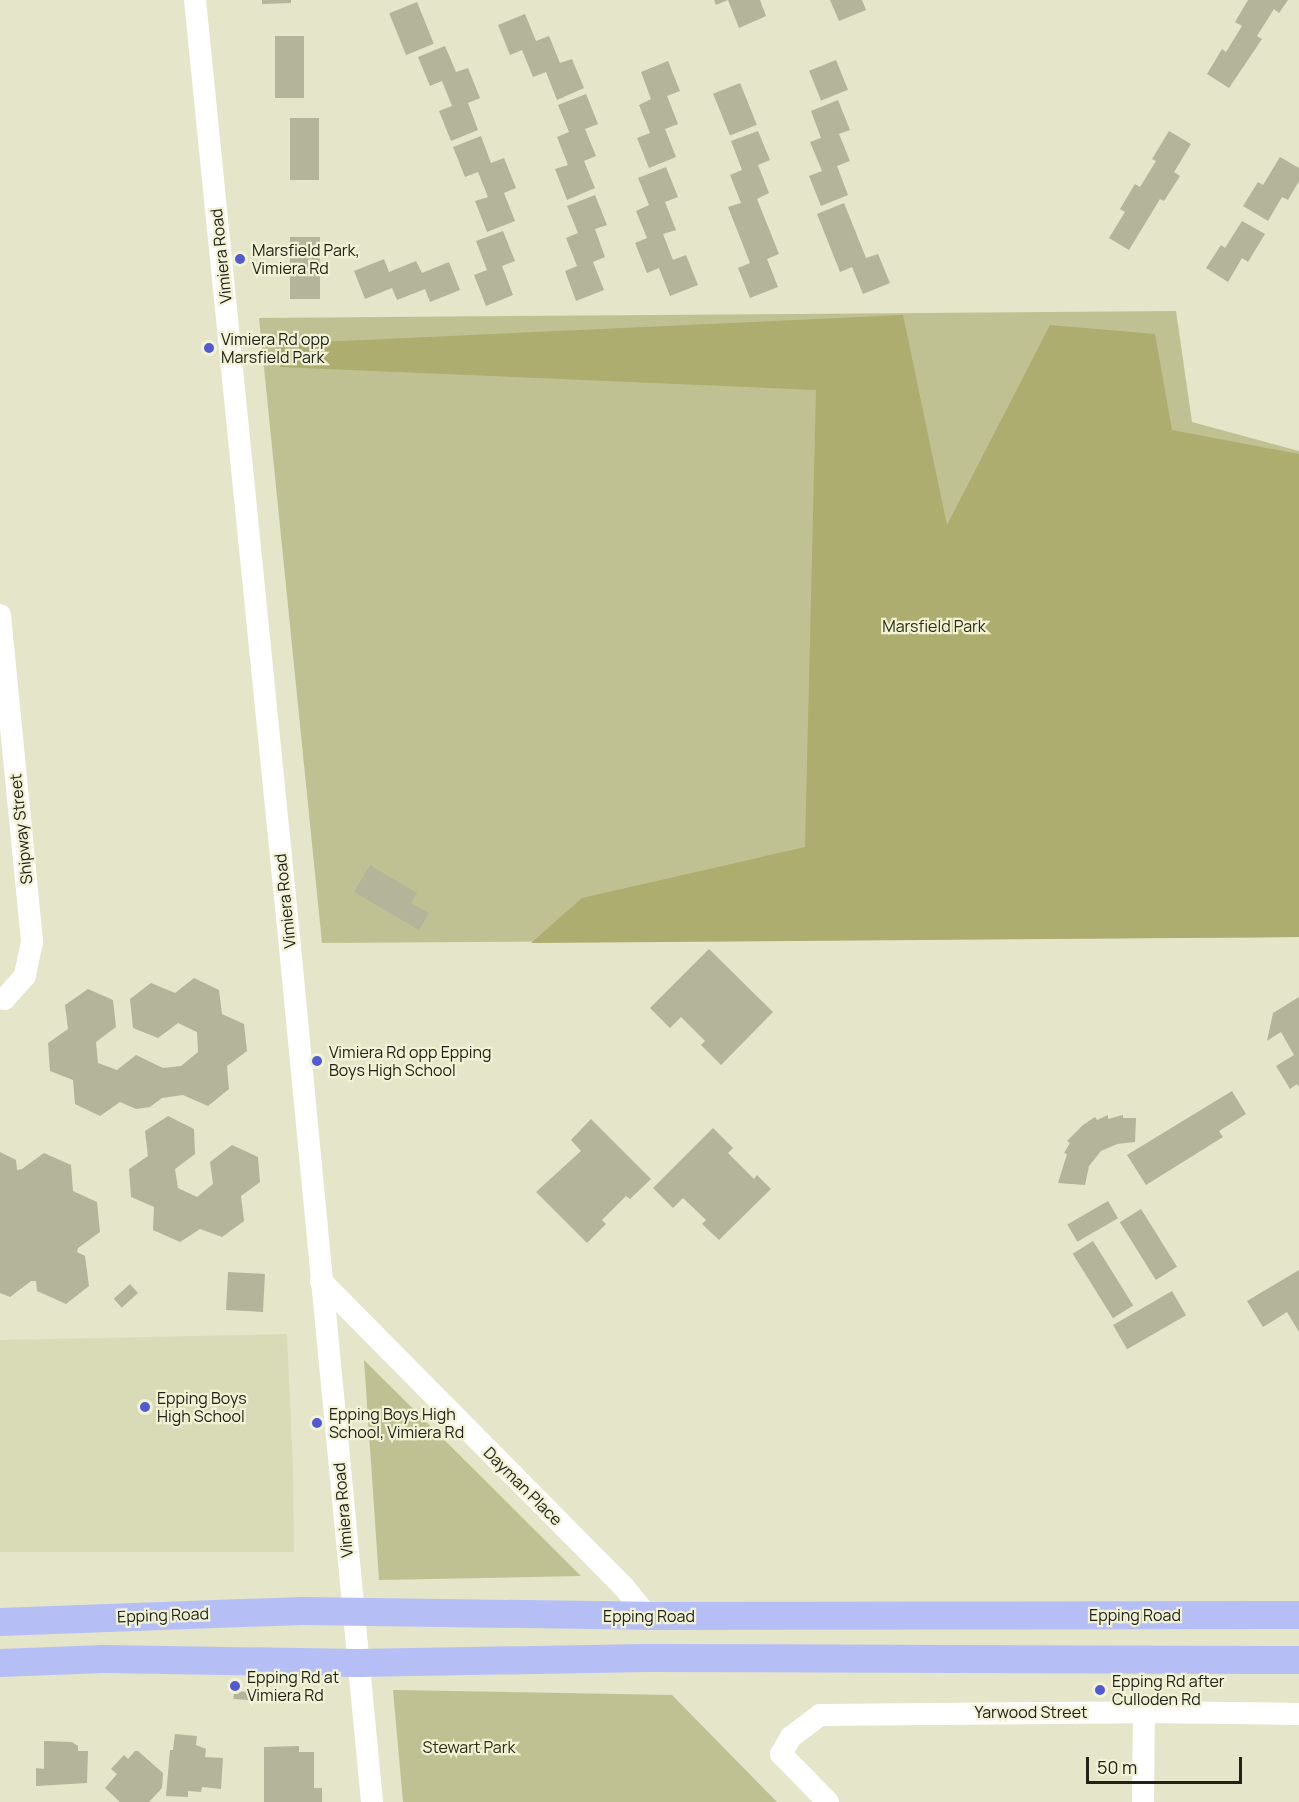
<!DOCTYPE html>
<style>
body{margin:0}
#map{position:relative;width:1299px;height:1802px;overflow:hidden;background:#e4e5c9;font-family:Manrope,sans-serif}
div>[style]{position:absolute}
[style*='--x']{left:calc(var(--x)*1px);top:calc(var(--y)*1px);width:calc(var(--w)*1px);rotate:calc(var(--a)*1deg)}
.built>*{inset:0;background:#d9dbb7}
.green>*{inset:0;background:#c0c192}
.forest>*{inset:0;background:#acad6e}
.building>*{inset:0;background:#b3b499;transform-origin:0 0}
.minor>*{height:22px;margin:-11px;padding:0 11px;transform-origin:11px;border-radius:11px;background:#fff}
.major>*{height:28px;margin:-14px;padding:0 14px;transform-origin:14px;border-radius:14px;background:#b5bef5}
.dots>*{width:16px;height:16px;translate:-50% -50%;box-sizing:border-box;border:3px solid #f1f2d6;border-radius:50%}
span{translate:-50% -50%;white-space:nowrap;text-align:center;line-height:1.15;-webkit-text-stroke:4.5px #f1f2d6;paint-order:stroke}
.poi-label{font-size:16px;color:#212217}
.left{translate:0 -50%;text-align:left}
.street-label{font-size:16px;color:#212217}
.park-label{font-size:16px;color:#2c2d0f}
.scale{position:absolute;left:1086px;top:1757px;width:156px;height:27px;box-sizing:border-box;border:3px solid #212217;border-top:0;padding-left:8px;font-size:18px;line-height:21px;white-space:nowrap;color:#212217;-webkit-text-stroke:4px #f1f2d6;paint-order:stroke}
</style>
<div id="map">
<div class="built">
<i style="clip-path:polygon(287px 1334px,293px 1468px,294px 1552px,0 1552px,0 1340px)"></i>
</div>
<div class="green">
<i style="clip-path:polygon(1176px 311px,1192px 422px,1299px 451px,1299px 937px,322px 943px,259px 318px)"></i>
<i style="clip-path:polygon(364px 1360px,581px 1576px,379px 1580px)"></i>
<i style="clip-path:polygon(393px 1690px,672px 1695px,777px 1802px,403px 1802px)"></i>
</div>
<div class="forest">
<i style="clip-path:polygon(903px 315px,947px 525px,1050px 325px,1155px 334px,1172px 430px,1299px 454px,1299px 937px,531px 943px,582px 898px,805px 847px,816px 390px,280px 367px,276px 344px)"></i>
</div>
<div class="building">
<i style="clip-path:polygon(262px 0,291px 0,291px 3px,262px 4px)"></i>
<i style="clip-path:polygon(714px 0,760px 0,766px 16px,739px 28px,728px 0,716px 5px)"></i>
<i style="clip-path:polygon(830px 0,862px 0,866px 10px,839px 21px)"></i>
<i style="clip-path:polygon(1248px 0,1288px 0,1279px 13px,1274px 9px,1257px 36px,1262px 39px,1229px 88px,1207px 74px,1222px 49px,1226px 52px,1242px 26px,1235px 22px)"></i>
<i style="left:417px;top:2px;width:45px;height:30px;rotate:68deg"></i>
<i style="clip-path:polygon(525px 14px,536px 41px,549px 36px,560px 63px,572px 59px,584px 88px,557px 100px,546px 72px,533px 77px,522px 50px,510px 55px,498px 25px)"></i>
<i style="left:275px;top:36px;width:29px;height:62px"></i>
<i style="clip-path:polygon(445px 46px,456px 72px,468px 68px,480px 98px,468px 103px,478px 130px,451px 141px,439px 111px,452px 106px,442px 81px,430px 86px,418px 57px)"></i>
<i style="left:836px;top:60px;width:32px;height:29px;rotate:68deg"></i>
<i style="clip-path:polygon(668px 61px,680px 91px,667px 96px,678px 124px,665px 129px,676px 157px,649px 168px,637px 138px,650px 133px,639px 105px,651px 99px,641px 72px)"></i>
<i style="left:740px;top:83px;width:45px;height:29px;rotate:68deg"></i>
<i style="clip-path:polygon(586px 94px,598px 124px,585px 129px,596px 156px,584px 161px,595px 188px,567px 200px,555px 169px,568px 165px,557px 137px,569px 132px,558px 105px)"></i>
<i style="clip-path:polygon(838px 100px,850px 130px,839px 134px,850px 161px,837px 166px,848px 195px,821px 206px,809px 176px,822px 171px,810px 142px,821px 138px,811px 111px)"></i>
<i style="left:290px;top:118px;width:29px;height:62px"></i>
<i style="clip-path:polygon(758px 131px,770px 160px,758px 165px,769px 193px,757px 199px,779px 254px,767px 259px,778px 287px,750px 298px,738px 268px,750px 263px,728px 207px,741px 203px,730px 175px,742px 170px,731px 141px)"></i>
<i style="clip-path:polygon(1169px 131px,1191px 144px,1174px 172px,1180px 176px,1164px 201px,1160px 199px,1129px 250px,1109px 238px,1125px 212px,1120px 209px,1135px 184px,1140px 187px,1156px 161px,1152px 159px)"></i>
<i style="clip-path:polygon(481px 136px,491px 163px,504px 158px,516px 188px,504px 193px,515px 221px,487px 232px,475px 201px,488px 197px,478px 172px,465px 177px,453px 147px)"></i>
<i style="clip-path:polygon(1280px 157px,1299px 168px,1299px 181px,1288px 200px,1282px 197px,1268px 221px,1243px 206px,1258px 182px,1263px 185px)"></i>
<i style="clip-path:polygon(666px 167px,678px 197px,665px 202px,676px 230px,663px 234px,673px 260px,686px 255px,698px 285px,670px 296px,659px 268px,647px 273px,635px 243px,647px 238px,636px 211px,649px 205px,638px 178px)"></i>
<i style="clip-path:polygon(595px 195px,607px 225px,595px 229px,605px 257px,593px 262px,604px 290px,576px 301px,565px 271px,577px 266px,566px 238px,578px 233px,567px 206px)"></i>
<i style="clip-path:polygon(844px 203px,866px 258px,878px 254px,890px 283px,863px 294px,852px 267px,840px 272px,817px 214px)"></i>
<i style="clip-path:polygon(1242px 221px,1265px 234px,1248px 262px,1242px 258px,1228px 282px,1206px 268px,1221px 245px,1225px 248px)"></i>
<i style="clip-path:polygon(503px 231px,515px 261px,502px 266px,513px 295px,486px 306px,474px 275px,487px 270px,476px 241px)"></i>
<i style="left:290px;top:237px;width:30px;height:62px"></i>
<i style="clip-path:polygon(384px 259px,389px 272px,416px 261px,422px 273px,449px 262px,460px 290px,430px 302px,425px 289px,397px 300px,392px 288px,365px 299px,354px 271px)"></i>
<i style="clip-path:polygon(370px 865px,417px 893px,411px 903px,429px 913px,419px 930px,354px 892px)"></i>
<i style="clip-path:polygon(709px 949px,773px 1012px,721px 1065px,701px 1045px,705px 1041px,681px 1017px,670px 1028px,650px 1008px)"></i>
<i style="clip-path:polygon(194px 978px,219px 990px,222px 1014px,244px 1024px,247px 1051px,227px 1066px,229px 1089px,208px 1106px,183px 1095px,162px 1098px,150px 1107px,136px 1109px,120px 1102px,100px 1116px,75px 1104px,73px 1080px,50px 1071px,48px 1043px,68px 1029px,65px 1005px,88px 989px,113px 1000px,116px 1027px,96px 1042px,98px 1063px,117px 1070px,136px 1055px,163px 1068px,181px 1066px,198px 1052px,197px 1032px,178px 1023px,158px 1038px,133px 1028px,130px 999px,151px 983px,175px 993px)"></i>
<i style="clip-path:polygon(1299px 997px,1299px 1087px,1297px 1084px,1290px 1089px,1276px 1066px,1294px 1055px,1281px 1032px,1267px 1041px,1273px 1013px)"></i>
<i style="clip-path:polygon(1232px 1091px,1246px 1114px,1219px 1131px,1223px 1137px,1146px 1185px,1127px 1155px)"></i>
<i style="clip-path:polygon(1108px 1115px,1108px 1119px,1123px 1115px,1123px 1118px,1136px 1118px,1135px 1142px,1117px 1144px,1101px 1151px,1089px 1166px,1085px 1185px,1058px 1183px,1067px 1154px,1064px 1153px,1070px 1143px,1067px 1141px,1083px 1125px,1095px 1117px,1097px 1120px)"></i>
<i style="clip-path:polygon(168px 1116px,194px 1129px,195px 1154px,175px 1169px,178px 1188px,197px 1197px,213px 1184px,210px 1162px,232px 1145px,258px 1157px,260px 1182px,241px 1196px,244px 1221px,222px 1237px,200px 1229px,180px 1242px,153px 1230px,154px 1207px,131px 1197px,129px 1169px,148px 1156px,145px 1131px)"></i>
<i style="clip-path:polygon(591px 1119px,651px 1179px,630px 1199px,626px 1196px,602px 1220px,606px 1224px,587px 1243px,536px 1192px,581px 1151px,571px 1140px)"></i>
<i style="clip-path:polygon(713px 1128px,733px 1148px,728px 1153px,754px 1179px,757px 1175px,771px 1189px,719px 1240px,702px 1224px,706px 1220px,683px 1198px,673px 1208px,653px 1188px)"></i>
<i style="clip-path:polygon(0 1152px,16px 1160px,17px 1170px,22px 1169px,44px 1153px,71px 1165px,73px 1191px,97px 1202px,100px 1232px,78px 1248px,77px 1252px,85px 1256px,89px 1286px,66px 1304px,37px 1291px,36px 1281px,31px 1281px,10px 1297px,0 1293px)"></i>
<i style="left:1108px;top:1201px;width:20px;height:47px;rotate:60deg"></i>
<i style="left:1141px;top:1209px;width:68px;height:25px;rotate:58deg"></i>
<i style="left:1093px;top:1241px;width:76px;height:24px;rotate:58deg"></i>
<i style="clip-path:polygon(1299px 1270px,1299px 1332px,1287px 1312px,1263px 1327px,1247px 1301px)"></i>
<i style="left:228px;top:1272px;width:37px;height:38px;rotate:3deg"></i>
<i style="left:130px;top:1284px;width:12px;height:22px;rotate:48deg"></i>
<i style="left:1172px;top:1291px;width:28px;height:68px;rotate:60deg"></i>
<i style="left:234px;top:1691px;width:15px;height:8px;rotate:4deg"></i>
<i style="clip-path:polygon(175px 1734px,197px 1736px,196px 1745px,206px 1749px,205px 1757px,223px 1758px,221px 1789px,202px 1787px,201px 1792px,188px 1791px,188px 1797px,166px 1796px,170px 1750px,173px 1750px)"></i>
<i style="clip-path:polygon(44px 1741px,72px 1742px,78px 1746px,78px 1751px,88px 1751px,87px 1783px,36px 1786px,36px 1768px,44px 1769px)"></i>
<i style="clip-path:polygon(299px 1746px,299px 1752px,314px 1752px,314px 1788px,322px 1788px,322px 1802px,264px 1802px,264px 1747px)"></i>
<i style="clip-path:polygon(135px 1751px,138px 1751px,163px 1773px,162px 1788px,149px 1802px,120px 1802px,105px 1788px,117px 1774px,111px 1769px,124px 1755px,128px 1759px)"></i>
</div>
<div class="minor">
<i style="--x:195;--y:0;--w:952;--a:84.27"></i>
<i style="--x:290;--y:947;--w:859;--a:84.52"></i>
<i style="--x:0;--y:615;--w:329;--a:84.4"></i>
<i style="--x:32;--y:942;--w:35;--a:102"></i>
<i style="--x:25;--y:976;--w:31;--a:132"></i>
<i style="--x:321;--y:1281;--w:429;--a:45.3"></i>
<i style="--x:623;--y:1586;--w:38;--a:51"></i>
<i style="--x:828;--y:1802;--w:67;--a:-134.4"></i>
<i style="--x:781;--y:1754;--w:20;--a:-60"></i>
<i style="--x:791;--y:1737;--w:36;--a:-37"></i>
<i style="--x:820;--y:1715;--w:324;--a:-0.5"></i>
<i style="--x:1144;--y:1712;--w:155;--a:0.7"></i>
<i style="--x:1143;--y:1802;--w:90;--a:-89.4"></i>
</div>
<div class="major">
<i style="--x:0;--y:1622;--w:303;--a:-2.1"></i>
<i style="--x:303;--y:1611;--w:344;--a:0.8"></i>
<i style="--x:647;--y:1616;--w:652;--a:-0.09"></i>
<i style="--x:0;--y:1663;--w:104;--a:-2.2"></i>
<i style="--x:104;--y:1659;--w:254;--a:0.9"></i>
<i style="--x:358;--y:1663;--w:288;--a:-1"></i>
<i style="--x:646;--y:1658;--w:653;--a:0.18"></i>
</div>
<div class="dots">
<i style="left:240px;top:259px;background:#515bd1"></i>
<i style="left:209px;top:348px;background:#515bd1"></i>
<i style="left:317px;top:1061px;background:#515bd1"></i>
<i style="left:145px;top:1407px;background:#515bd1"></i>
<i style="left:317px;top:1423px;background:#515bd1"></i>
<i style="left:235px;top:1686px;background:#515bd1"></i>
<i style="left:1100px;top:1690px;background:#515bd1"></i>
</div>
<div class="poi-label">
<span class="left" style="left:252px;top:259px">Marsfield Park,<br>Vimiera Rd</span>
<span class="left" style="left:221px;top:348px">Vimiera Rd opp<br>Marsfield Park</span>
<span class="left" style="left:329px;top:1061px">Vimiera Rd opp Epping<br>Boys High School</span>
<span class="left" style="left:157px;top:1407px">Epping Boys<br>High School</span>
<span class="left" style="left:329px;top:1423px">Epping Boys High<br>School, Vimiera Rd</span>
<span class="left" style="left:247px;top:1686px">Epping Rd at<br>Vimiera Rd</span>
<span class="left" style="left:1112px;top:1690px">Epping Rd after<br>Culloden Rd</span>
</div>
<div class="street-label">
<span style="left:221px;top:256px;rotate:-96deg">Vimiera Road</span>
<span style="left:21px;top:829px;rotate:-96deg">Shipway Street</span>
<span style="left:285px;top:901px;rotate:-96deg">Vimiera Road</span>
<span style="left:523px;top:1486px;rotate:45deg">Dayman Place</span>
<span style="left:343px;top:1510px;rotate:-95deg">Vimiera Road</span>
<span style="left:163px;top:1615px;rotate:-2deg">Epping Road</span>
<span style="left:1135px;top:1615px">Epping Road</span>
<span style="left:649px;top:1616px">Epping Road</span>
<span style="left:1031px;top:1712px">Yarwood Street</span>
</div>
<div class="park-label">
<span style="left:934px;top:626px">Marsfield Park</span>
<span style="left:469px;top:1747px">Stewart Park</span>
</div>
<div class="scale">50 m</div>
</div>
